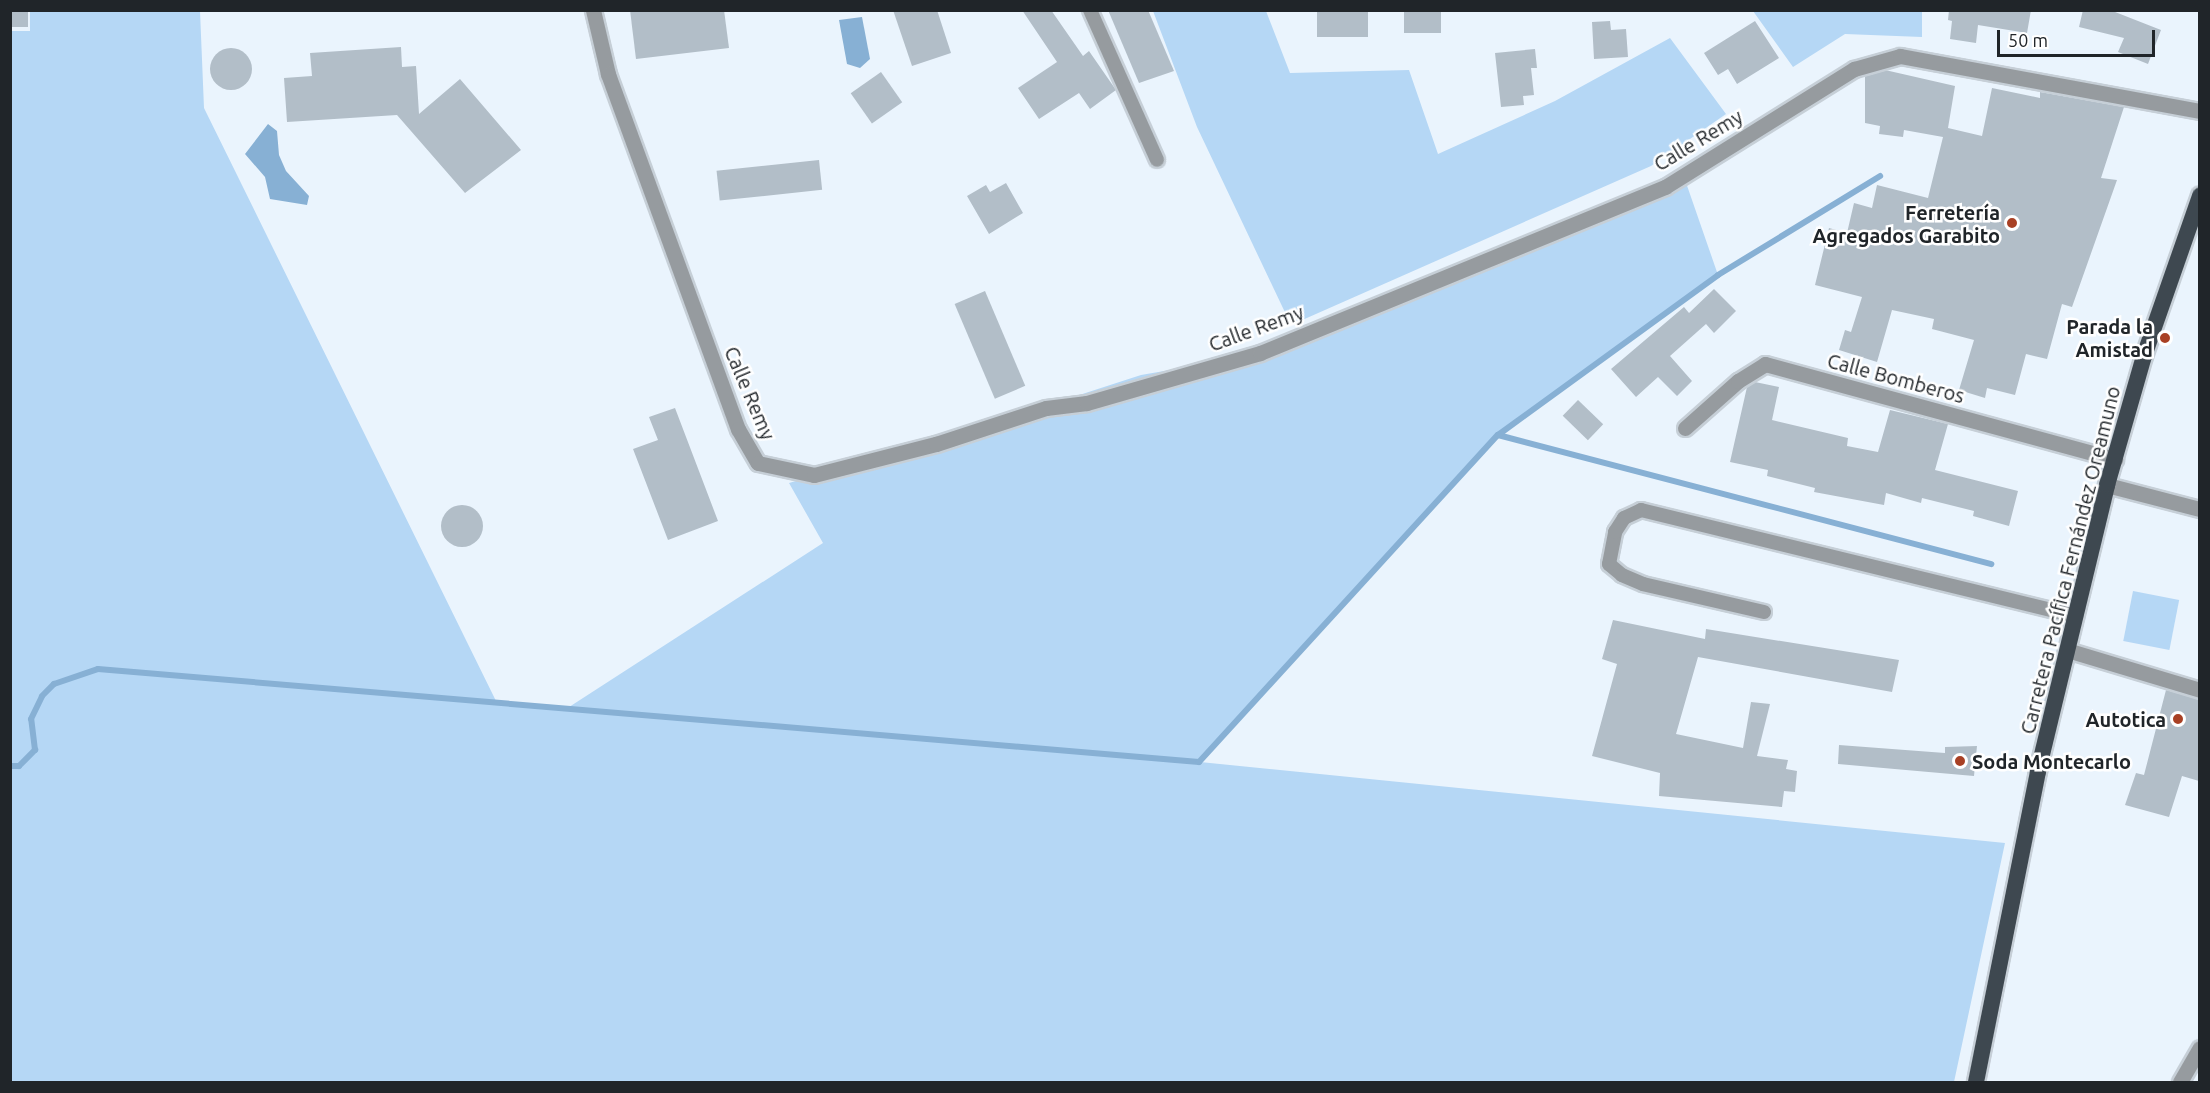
<!DOCTYPE html>
<meta charset="utf-8">
<style>
body{margin:0}
#map{position:relative;width:2210px;height:1093px;overflow:hidden;background:#eaf4fd;font-family:Ubuntu,sans-serif}
div>[style]{position:absolute}
[style*='--x']{left:calc(var(--x)*1px);top:calc(var(--y)*1px);width:calc(var(--w)*1px);rotate:calc(var(--a)*1deg)}
.green>*{inset:0;background:#b5d7f5;transform-origin:0 0}
.water>*{inset:0;background:#87b0d4}
.stream>*{height:6px;margin:-3px;padding:0 3px;transform-origin:3px;border-radius:3px;background:#87b0d4}
.building>*{inset:0;background:#b2bec8;transform-origin:0 0}
.round{border-radius:50%}
.roads{filter:drop-shadow(2px 0 #c6cfd7) drop-shadow(-2px 0 #c6cfd7) drop-shadow(0 2px #c6cfd7) drop-shadow(0 -2px #c6cfd7)}
.service>*{height:14px;margin:-7px;padding:0 7px;transform-origin:7px;border-radius:7px;background:#969b9f}
.minor>*{height:15px;margin:-7.5px;padding:0 7.5px;transform-origin:7.5px;border-radius:7.5px;background:#969b9f}
.trunk>*{height:16px;margin:-8px;padding:0 8px;transform-origin:8px;border-radius:8px;background:#3e4850}
.dots>*{width:16px;height:16px;translate:-50% -50%;box-sizing:border-box;border:3px solid #fff;border-radius:50%}
span{translate:-50% -50%;white-space:nowrap;text-align:center;line-height:1.15;-webkit-text-stroke:5px #fff;paint-order:stroke}
.street-label{font-size:20px;color:#202529}
.poi-label{font-size:20px;color:#202529;font-weight:700}
.right{translate:-100% -50%;text-align:right}
.left{translate:0 -50%;text-align:left}
.frame{position:absolute;inset:0;border:12px solid #202529;pointer-events:none}
.scale{position:absolute;left:1997px;top:30px;width:158px;height:27px;box-sizing:border-box;border:3px solid #202529;border-top:0;padding-left:8px;font-size:18px;line-height:21px;white-space:nowrap;color:#202529;-webkit-text-stroke:4px #fff;paint-order:stroke}
</style>
<div id="map">
<div class="green">
<i style="clip-path:polygon(30px 11px,200px 11px,204px 108px,497px 703px,566px 709px,823px 543px,789px 483px,962px 433px,1141px 375px,1251px 356px,1683px 174px,1718px 275px,1498px 435px,1200px 762px,2005px 843px,1954px 1082px,11px 1082px,10px 31px,30px 31px)"></i>
<i style="clip-path:polygon(1153px 11px,1266px 11px,1290px 73px,1409px 70px,1438px 154px,1555px 101px,1670px 38px,1726px 114px,1651px 166px,1291px 325px,1197px 127px)"></i>
<i style="clip-path:polygon(1753px 11px,1922px 11px,1922px 37px,1845px 34px,1793px 67px)"></i>
<i style="left:2133px;top:591px;width:47px;height:51px;rotate:11deg"></i>
</div>
<div class="water">
<i style="clip-path:polygon(862px 17px,870px 59px,860px 68px,847px 64px,839px 20px)"></i>
<i style="clip-path:polygon(268px 124px,277px 131px,279px 155px,286px 171px,309px 196px,307px 205px,270px 199px,265px 177px,245px 154px)"></i>
</div>
<div class="stream">
<i style="--x:1498;--y:435;--w:510;--a:14.66"></i>
<i style="--x:10;--y:766;--w:9;--a:0"></i>
<i style="--x:19;--y:766;--w:23;--a:-45"></i>
<i style="--x:35;--y:750;--w:31;--a:-97"></i>
<i style="--x:31;--y:719;--w:25;--a:-64"></i>
<i style="--x:42;--y:696;--w:17;--a:-45"></i>
<i style="--x:54;--y:684;--w:46;--a:-18.8"></i>
<i style="--x:98;--y:669;--w:1105;--a:4.83"></i>
<i style="--x:1199;--y:762;--w:443;--a:-47.6"></i>
<i style="--x:1498;--y:435;--w:272;--a:-36"></i>
<i style="--x:1718;--y:275;--w:190;--a:-31.4"></i>
</div>
<div class="building">
<i style="left:10px;top:10px;width:18px;height:17px"></i>
<i style="clip-path:polygon(630px 10px,724px 10px,729px 48px,636px 59px)"></i>
<i style="clip-path:polygon(893px 10px,937px 10px,951px 53px,912px 66px)"></i>
<i style="clip-path:polygon(1022px 10px,1051px 10px,1083px 56px,1089px 51px,1116px 90px,1090px 109px,1079px 93px,1039px 119px,1018px 88px,1057px 62px)"></i>
<i style="clip-path:polygon(1108px 10px,1148px 10px,1174px 71px,1139px 83px)"></i>
<i style="left:1317px;top:10px;width:51px;height:27px"></i>
<i style="left:1404px;top:10px;width:37px;height:23px"></i>
<i style="clip-path:polygon(1949px 10px,2031px 10px,2027px 33px,1978px 25px,1976px 43px,1950px 39px,1952px 21px,1948px 20px)"></i>
<i style="clip-path:polygon(2083px 10px,2110px 10px,2161px 30px,2148px 64px,2118px 52px,2124px 38px,2079px 27px)"></i>
<i style="clip-path:polygon(1610px 21px,1611px 30px,1626px 29px,1628px 57px,1594px 59px,1592px 22px)"></i>
<i style="clip-path:polygon(1755px 21px,1779px 58px,1737px 84px,1728px 69px,1718px 75px,1704px 53px)"></i>
<i style="clip-path:polygon(401px 47px,402px 67px,416px 66px,419px 114px,460px 79px,521px 150px,465px 193px,397px 115px,287px 122px,284px 78px,312px 76px,310px 53px)"></i>
<i class="round" style="left:210px;top:48px;width:42px;height:42px"></i>
<i style="clip-path:polygon(1535px 49px,1537px 68px,1531px 68px,1534px 95px,1523px 96px,1524px 105px,1501px 107px,1495px 53px)"></i>
<i style="clip-path:polygon(1885px 70px,1955px 86px,1948px 128px,1982px 136px,1992px 88px,2040px 98px,2040px 92px,2124px 107px,2101px 178px,2117px 180px,2072px 307px,2062px 304px,2047px 359px,2026px 354px,2015px 395px,1987px 388px,1985px 398px,1959px 390px,1974px 340px,1932px 329px,1934px 319px,1892px 310px,1877px 362px,1839px 350px,1845px 330px,1851px 332px,1862px 297px,1815px 285px,1829px 228px,1847px 233px,1854px 203px,1872px 208px,1877px 185px,1928px 198px,1943px 137px,1904px 130px,1903px 137px,1879px 134px,1880px 126px,1865px 123px,1865px 76px)"></i>
<i style="left:881px;top:72px;width:37px;height:37px;rotate:55deg"></i>
<i style="left:819px;top:160px;width:30px;height:103px;rotate:84deg"></i>
<i style="clip-path:polygon(1006px 183px,1023px 213px,989px 234px,967px 196px,986px 185px,990px 192px)"></i>
<i style="clip-path:polygon(1714px 289px,1736px 311px,1714px 333px,1706px 324px,1670px 356px,1692px 381px,1677px 396px,1658px 377px,1636px 397px,1611px 369px,1684px 307px,1689px 313px)"></i>
<i style="left:985px;top:291px;width:103px;height:33px;rotate:67deg"></i>
<i style="clip-path:polygon(1755px 382px,1779px 387px,1772px 420px,1848px 438px,1847px 446px,1878px 452px,1890px 410px,1948px 424px,1935px 470px,2018px 491px,2009px 526px,1973px 516px,1974px 511px,1922px 498px,1921px 503px,1886px 493px,1884px 505px,1814px 492px,1815px 488px,1767px 476px,1768px 470px,1730px 462px,1747px 387px)"></i>
<i style="left:1578px;top:400px;width:35px;height:22px;rotate:44deg"></i>
<i style="clip-path:polygon(675px 408px,718px 521px,668px 540px,633px 449px,658px 440px,649px 417px)"></i>
<i class="round" style="left:441px;top:505px;width:42px;height:42px"></i>
<i style="clip-path:polygon(1613px 620px,1705px 639px,1706px 629px,1899px 660px,1892px 692px,1698px 657px,1676px 734px,1743px 748px,1751px 702px,1770px 704px,1757px 756px,1788px 760px,1786px 769px,1797px 771px,1795px 792px,1784px 791px,1782px 807px,1659px 796px,1660px 773px,1592px 756px,1617px 664px,1602px 659px)"></i>
<i style="clip-path:polygon(2166px 690px,2199px 699px,2199px 781px,2182px 776px,2169px 817px,2125px 805px,2136px 773px,2144px 775px)"></i>
<i style="clip-path:polygon(1839px 745px,1945px 753px,1945px 747px,1977px 746px,1974px 776px,1838px 764px)"></i>
</div>
<div class="roads">
<div class="service">
<i style="--x:1090;--y:10;--w:164;--a:65.9"></i>
<i style="--x:1764;--y:612;--w:124;--a:-167"></i>
<i style="--x:1643;--y:584;--w:23;--a:-157"></i>
<i style="--x:1622;--y:575;--w:17;--a:-140"></i>
<i style="--x:1609;--y:564;--w:33;--a:-79"></i>
<i style="--x:1615;--y:532;--w:17;--a:-57"></i>
<i style="--x:1624;--y:518;--w:19;--a:-25"></i>
<i style="--x:1641;--y:510;--w:448;--a:13.7"></i>
</div>
<div class="minor">
<i style="--x:593;--y:10;--w:66;--a:76.8"></i>
<i style="--x:608;--y:74;--w:378;--a:69.9"></i>
<i style="--x:738;--y:429;--w:39;--a:60"></i>
<i style="--x:758;--y:463;--w:57;--a:12.1"></i>
<i style="--x:814;--y:475;--w:126;--a:-14.3"></i>
<i style="--x:936;--y:444;--w:116;--a:-18.1"></i>
<i style="--x:1046;--y:408;--w:41;--a:-7"></i>
<i style="--x:1087;--y:403;--w:180;--a:-16.1"></i>
<i style="--x:1260;--y:353;--w:438;--a:-22.3"></i>
<i style="--x:1665;--y:187;--w:223;--a:-32"></i>
<i style="--x:1854;--y:69;--w:48;--a:-15.8"></i>
<i style="--x:1900;--y:56;--w:305;--a:10.4"></i>
<i style="--x:1685;--y:428;--w:71;--a:-41.6"></i>
<i style="--x:1738;--y:381;--w:32;--a:-32"></i>
<i style="--x:1765;--y:364;--w:363;--a:15.2"></i>
<i style="--x:2107;--y:485;--w:96;--a:14.5"></i>
<i style="--x:2067;--y:650;--w:139;--a:16.7"></i>
<i style="--x:2180;--y:1082;--w:39;--a:-60"></i>
</div>
<div class="trunk">
<i style="--x:1976;--y:1082;--w:317;--a:-78.7"></i>
<i style="--x:2038;--y:771;--w:294;--a:-76.4"></i>
<i style="--x:2107;--y:485;--w:134;--a:-74"></i>
<i style="--x:2144;--y:356;--w:170;--a:-70.7"></i>
</div>
</div>
<div class="dots">
<i style="left:2012px;top:223px;background:#a84024"></i>
<i style="left:2165px;top:338px;background:#a84024"></i>
<i style="left:2178px;top:719px;background:#a84024"></i>
<i style="left:1960px;top:761px;background:#a84024"></i>
</div>
<div class="street-label">
<span style="left:1698px;top:140px;rotate:-31deg">Calle Remy</span>
<span style="left:1256px;top:328px;rotate:-20deg">Calle Remy</span>
<span style="left:1896px;top:378px;rotate:15deg">Calle Bomberos</span>
<span style="left:750px;top:393px;rotate:67deg">Calle Remy</span>
<span style="left:2070px;top:560px;rotate:-76deg">Carretera Pacífica Fernández Oreamuno</span>
</div>
<div class="poi-label">
<span class="right" style="left:2000px;top:224px">Ferretería<br>Agregados Garabito</span>
<span class="right" style="left:2153px;top:338px">Parada la<br>Amistad</span>
<span class="right" style="left:2166px;top:719px">Autotica</span>
<span class="left" style="left:1972px;top:761px">Soda Montecarlo</span>
</div>
<div class="frame"></div>
<div class="scale">50 m</div>
</div>
